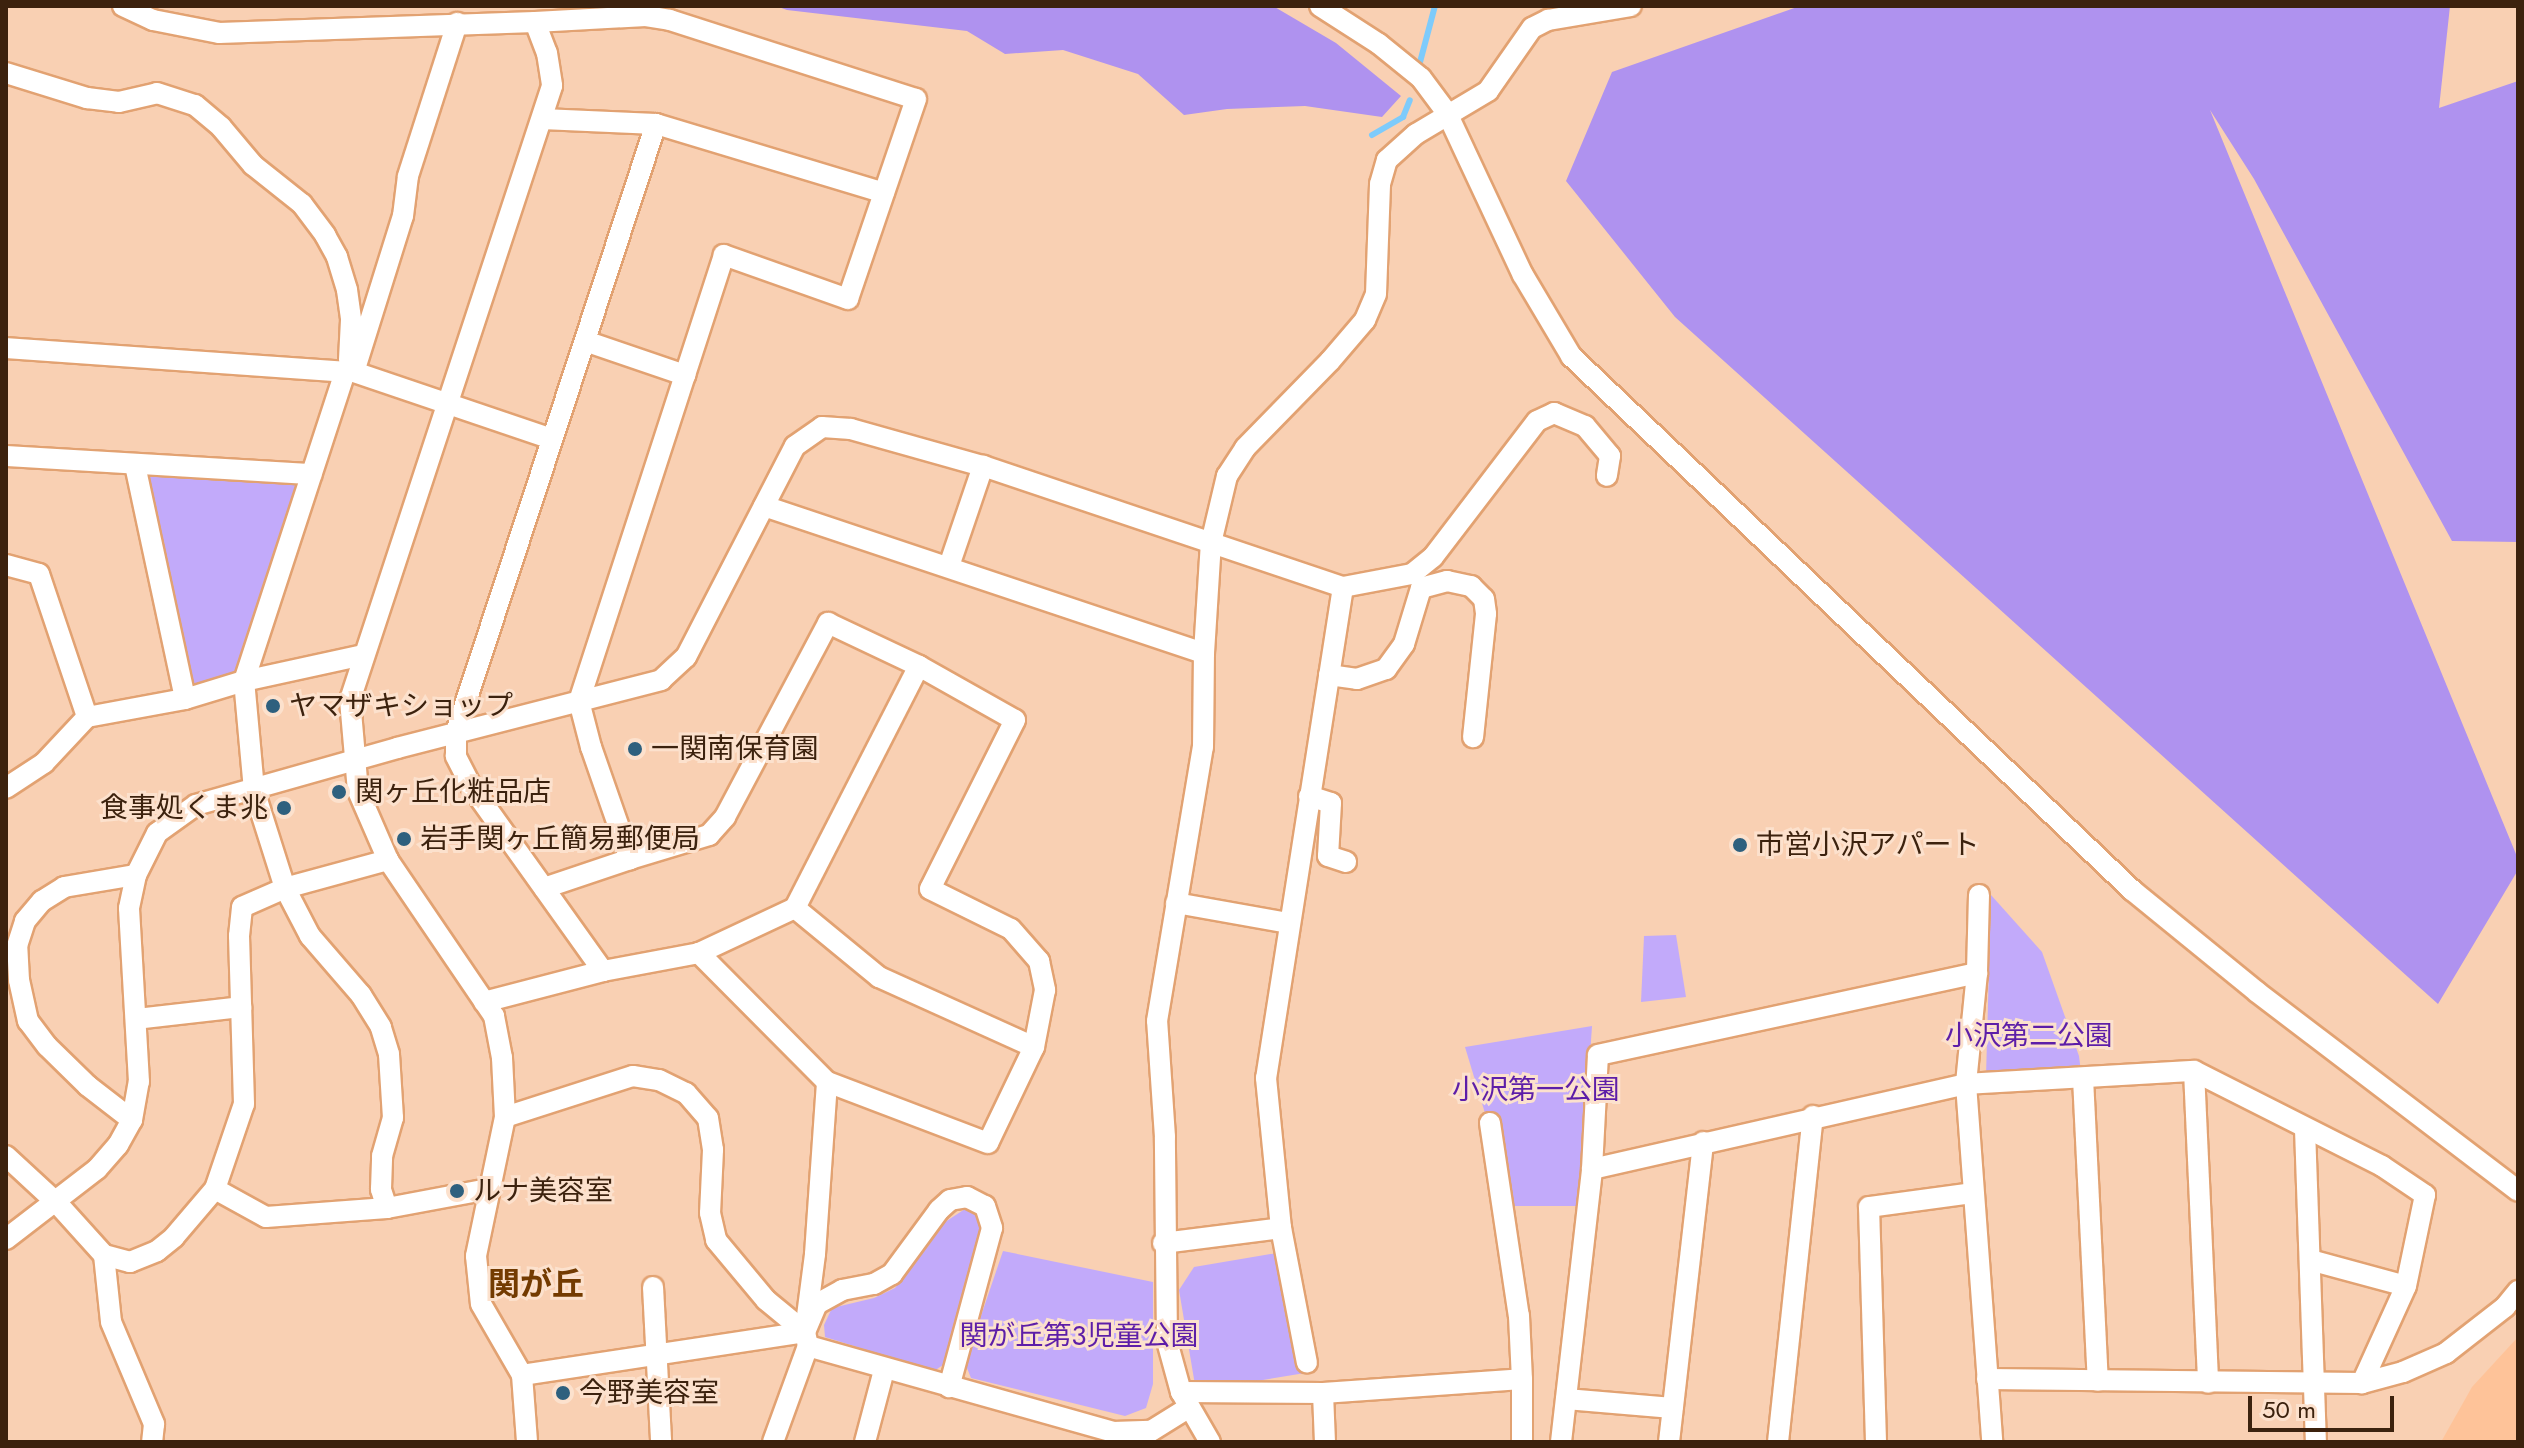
<!DOCTYPE html>
<meta charset="utf-8">
<style>
body{margin:0}
#map{position:relative;width:2524px;height:1448px;overflow:hidden;background:#f9d0b3;font-family:Jost,"Noto Sans JP",sans-serif}
div>[style]{position:absolute}
[style*='--x']{left:calc(var(--x)*1px);top:calc(var(--y)*1px);width:calc(var(--w)*1px);rotate:calc(var(--a)*1deg)}
.built>*{inset:0;background:#fec399}
.green>*{inset:0;background:#c2aafa}
.forest>*{inset:0;background:#af92ef}
.stream>*{height:6px;margin:-3px;padding:0 3px;transform-origin:3px;border-radius:3px;background:#7ecbfb}
.roads{filter:drop-shadow(2px 0 #e2a272) drop-shadow(-2px 0 #e2a272) drop-shadow(0 2px #e2a272) drop-shadow(0 -2px #e2a272)}
.minor>*{height:20px;margin:-10px;padding:0 10px;transform-origin:10px;border-radius:10px;background:#fff}
.dots>*{width:22px;height:22px;translate:-50% -50%;box-sizing:border-box;border:4px solid #fce1cd;border-radius:50%}
span{translate:-50% -50%;white-space:nowrap;text-align:center;line-height:1.15;-webkit-text-stroke:6px #fce1cd;paint-order:stroke}
.poi-label{font-size:28px;color:#3c220e}
.left{translate:0 -50%;text-align:left}
.right{translate:-100% -50%;text-align:right}
.park-label{font-size:28px;color:#5d1ea8}
.quarter-label{font-size:32px;color:#733b01;font-weight:700}
.frame{position:absolute;inset:0;border:8px solid #3c220e;pointer-events:none}
.scale{position:absolute;left:2248px;top:1396px;width:146px;height:36px;box-sizing:border-box;border:4px solid #3c220e;border-top:0;padding-left:10px;font-size:24px;line-height:28px;white-space:nowrap;color:#3c220e;-webkit-text-stroke:6px #fce1cd;paint-order:stroke}
</style>
<div id="map">
<div class="built">
<i style="clip-path:polygon(2518px 1337px,2518px 1442px,2441px 1442px,2472px 1387px)"></i>
</div>
<div class="green">
<i style="clip-path:polygon(146px 469px,291px 478px,299px 491px,235px 679px,193px 684px,142px 479px)"></i>
<i style="clip-path:polygon(1991px 895px,2042px 952px,2079px 1056px,2081px 1072px,1986px 1076px)"></i>
<i style="clip-path:polygon(1676px 935px,1686px 997px,1641px 1002px,1644px 936px)"></i>
<i style="clip-path:polygon(1592px 1026px,1580px 1206px,1513px 1206px,1465px 1047px)"></i>
<i style="clip-path:polygon(965px 1209px,978px 1214px,984px 1234px,946px 1363px,934px 1371px,825px 1337px,824px 1325px,832px 1308px,874px 1298px,895px 1288px,942px 1224px)"></i>
<i style="clip-path:polygon(1003px 1251px,1153px 1282px,1153px 1384px,1146px 1408px,1125px 1416px,971px 1378px,965px 1363px)"></i>
<i style="clip-path:polygon(1283px 1252px,1305px 1373px,1196px 1391px,1179px 1290px,1194px 1267px)"></i>
</div>
<div class="forest">
<i style="clip-path:polygon(776px 6px,1273px 6px,1336px 43px,1401px 96px,1382px 117px,1305px 106px,1227px 109px,1184px 115px,1138px 74px,1063px 50px,1005px 54px,967px 31px,787px 10px)"></i>
<i style="clip-path:polygon(1800px 6px,2450px 6px,2439px 108px,2518px 81px,2518px 542px,2452px 541px,2254px 179px,2210px 110px,2518px 859px,2518px 870px,2438px 1004px,1675px 317px,1566px 181px,1612px 72px)"></i>
</div>
<div class="stream">
<i style="--x:1419;--y:66;--w:62;--a:-75.1"></i>
<i style="--x:1372;--y:135;--w:36;--a:-30"></i>
<i style="--x:1403;--y:117;--w:18;--a:-68"></i>
</div>
<div class="roads">
<div class="minor">
<i style="--x:123;--y:6;--w:33;--a:25"></i>
<i style="--x:153;--y:20;--w:67;--a:11.1"></i>
<i style="--x:219;--y:33;--w:316;--a:-2"></i>
<i style="--x:535;--y:22;--w:33;--a:69"></i>
<i style="--x:547;--y:53;--w:33;--a:81"></i>
<i style="--x:552;--y:86;--w:646;--a:108.21"></i>
<i style="--x:350;--y:700;--w:91;--a:85"></i>
<i style="--x:358;--y:791;--w:75;--a:66.5"></i>
<i style="--x:388;--y:860;--w:189;--a:55.8"></i>
<i style="--x:494;--y:1016;--w:43;--a:79.2"></i>
<i style="--x:502;--y:1058;--w:59;--a:87.1"></i>
<i style="--x:505;--y:1117;--w:142;--a:101.8"></i>
<i style="--x:476;--y:1256;--w:48;--a:84.1"></i>
<i style="--x:481;--y:1304;--w:82;--a:60"></i>
<i style="--x:522;--y:1375;--w:67;--a:85.7"></i>
<i style="--x:1320;--y:6;--w:70;--a:32.8"></i>
<i style="--x:1379;--y:44;--w:54;--a:39"></i>
<i style="--x:1421;--y:78;--w:44;--a:53.4"></i>
<i style="--x:1447;--y:113;--w:179;--a:64.9"></i>
<i style="--x:1523;--y:275;--w:94;--a:59.3"></i>
<i style="--x:1571;--y:356;--w:775;--a:43.59"></i>
<i style="--x:2132;--y:890;--w:161;--a:39.2"></i>
<i style="--x:2257;--y:992;--w:328;--a:37.3"></i>
<i style="--x:535;--y:22;--w:111;--a:-3.1"></i>
<i style="--x:646;--y:16;--w:24;--a:9"></i>
<i style="--x:670;--y:20;--w:258;--a:17.8"></i>
<i style="--x:916;--y:99;--w:211;--a:108.8"></i>
<i style="--x:848;--y:299;--w:132;--a:-160.5"></i>
<i style="--x:724;--y:255;--w:469;--a:108"></i>
<i style="--x:579;--y:701;--w:48;--a:75.4"></i>
<i style="--x:591;--y:747;--w:119;--a:70.8"></i>
<i style="--x:630;--y:859;--w:83;--a:-16.9"></i>
<i style="--x:709;--y:835;--w:24;--a:-48"></i>
<i style="--x:725;--y:817;--w:220;--a:-62"></i>
<i style="--x:828;--y:623;--w:101;--a:25.3"></i>
<i style="--x:919;--y:666;--w:110;--a:29.4"></i>
<i style="--x:1015;--y:720;--w:189;--a:116.7"></i>
<i style="--x:930;--y:889;--w:90;--a:26.3"></i>
<i style="--x:1011;--y:929;--w:43;--a:48.8"></i>
<i style="--x:1039;--y:961;--w:30;--a:78"></i>
<i style="--x:1045;--y:990;--w:58;--a:100.9"></i>
<i style="--x:1034;--y:1047;--w:106;--a:115.6"></i>
<i style="--x:988;--y:1143;--w:172;--a:-159.2"></i>
<i style="--x:827;--y:1082;--w:182;--a:-134.8"></i>
<i style="--x:6;--y:73;--w:85;--a:17.2"></i>
<i style="--x:87;--y:98;--w:32;--a:7"></i>
<i style="--x:119;--y:102;--w:39;--a:-13"></i>
<i style="--x:157;--y:93;--w:40;--a:18"></i>
<i style="--x:195;--y:105;--w:34;--a:40"></i>
<i style="--x:221;--y:127;--w:50;--a:49.9"></i>
<i style="--x:253;--y:165;--w:63;--a:38.5"></i>
<i style="--x:302;--y:204;--w:39;--a:53"></i>
<i style="--x:325;--y:235;--w:25;--a:61"></i>
<i style="--x:337;--y:257;--w:34;--a:73"></i>
<i style="--x:347;--y:290;--w:30;--a:82"></i>
<i style="--x:351;--y:320;--w:40;--a:92.9"></i>
<i style="--x:542;--y:119;--w:114;--a:2.5"></i>
<i style="--x:656;--y:124;--w:238;--a:16.8"></i>
<i style="--x:585;--y:341;--w:106;--a:18.8"></i>
<i style="--x:6;--y:348;--w:340;--a:4"></i>
<i style="--x:354;--y:372;--w:209;--a:18.7"></i>
<i style="--x:6;--y:456;--w:306;--a:3.4"></i>
<i style="--x:135;--y:465;--w:239;--a:77.9"></i>
<i style="--x:764;--y:506;--w:464;--a:18.5"></i>
<i style="--x:6;--y:565;--w:34;--a:15"></i>
<i style="--x:39;--y:574;--w:151;--a:71.4"></i>
<i style="--x:87;--y:717;--w:63;--a:133.1"></i>
<i style="--x:44;--y:763;--w:45;--a:146.7"></i>
<i style="--x:949;--y:566;--w:106;--a:-71.2"></i>
<i style="--x:1343;--y:587;--w:70;--a:-10.7"></i>
<i style="--x:1412;--y:574;--w:27;--a:-39"></i>
<i style="--x:1433;--y:557;--w:171;--a:-52.6"></i>
<i style="--x:1537;--y:421;--w:19;--a:-25"></i>
<i style="--x:1554;--y:413;--w:34;--a:23"></i>
<i style="--x:1585;--y:426;--w:39;--a:50"></i>
<i style="--x:1610;--y:456;--w:20;--a:99"></i>
<i style="--x:1329;--y:675;--w:28;--a:8"></i>
<i style="--x:1357;--y:679;--w:31;--a:-19"></i>
<i style="--x:1386;--y:669;--w:31;--a:-54"></i>
<i style="--x:1404;--y:644;--w:59;--a:-73.1"></i>
<i style="--x:1421;--y:588;--w:27;--a:-15"></i>
<i style="--x:1447;--y:581;--w:25;--a:12"></i>
<i style="--x:1471;--y:586;--w:18;--a:45"></i>
<i style="--x:1484;--y:599;--w:15;--a:82"></i>
<i style="--x:1486;--y:614;--w:124;--a:96"></i>
<i style="--x:87;--y:717;--w:100;--a:-10.4"></i>
<i style="--x:185;--y:699;--w:62;--a:-17"></i>
<i style="--x:244;--y:681;--w:122;--a:-12.3"></i>
<i style="--x:1309;--y:796;--w:23;--a:18"></i>
<i style="--x:1331;--y:803;--w:53;--a:93.2"></i>
<i style="--x:1328;--y:856;--w:19;--a:18"></i>
<i style="--x:544;--y:888;--w:91;--a:-18.6"></i>
<i style="--x:1979;--y:895;--w:78;--a:91.5"></i>
<i style="--x:1977;--y:973;--w:112;--a:95.7"></i>
<i style="--x:1966;--y:1084;--w:359;--a:85.8"></i>
<i style="--x:1176;--y:903;--w:114;--a:10.1"></i>
<i style="--x:795;--y:908;--w:109;--a:39.4"></i>
<i style="--x:879;--y:977;--w:170;--a:24.3"></i>
<i style="--x:603;--y:971;--w:227;--a:-125.5"></i>
<i style="--x:471;--y:786;--w:34;--a:-117"></i>
<i style="--x:456;--y:756;--w:24;--a:-90"></i>
<i style="--x:456;--y:732;--w:640;--a:-71.79"></i>
<i style="--x:484;--y:1002;--w:123;--a:-14.6"></i>
<i style="--x:603;--y:971;--w:98;--a:-10.6"></i>
<i style="--x:699;--y:953;--w:106;--a:-25.1"></i>
<i style="--x:795;--y:908;--w:272;--a:-62.9"></i>
<i style="--x:136;--y:1019;--w:106;--a:-6.5"></i>
<i style="--x:2194;--y:1071;--w:312;--a:87.4"></i>
<i style="--x:2083;--y:1078;--w:303;--a:87.2"></i>
<i style="--x:505;--y:1117;--w:134;--a:-17.8"></i>
<i style="--x:633;--y:1076;--w:26;--a:9"></i>
<i style="--x:659;--y:1080;--w:30;--a:26"></i>
<i style="--x:686;--y:1093;--w:33;--a:49"></i>
<i style="--x:708;--y:1118;--w:32;--a:81"></i>
<i style="--x:713;--y:1150;--w:63;--a:92.7"></i>
<i style="--x:710;--y:1213;--w:28;--a:77"></i>
<i style="--x:716;--y:1240;--w:78;--a:50.2"></i>
<i style="--x:766;--y:1300;--w:50;--a:39.4"></i>
<i style="--x:805;--y:1332;--w:14;--a:78"></i>
<i style="--x:808;--y:1346;--w:317;--a:15.7"></i>
<i style="--x:1113;--y:1432;--w:38;--a:-2"></i>
<i style="--x:1151;--y:1431;--w:44;--a:-31.9"></i>
<i style="--x:132;--y:1120;--w:56;--a:-142.3"></i>
<i style="--x:88;--y:1086;--w:57;--a:-135.7"></i>
<i style="--x:47;--y:1046;--w:31;--a:-127"></i>
<i style="--x:28;--y:1021;--w:42;--a:-102.4"></i>
<i style="--x:19;--y:980;--w:34;--a:-93"></i>
<i style="--x:17;--y:946;--w:26;--a:-72"></i>
<i style="--x:25;--y:921;--w:26;--a:-50"></i>
<i style="--x:42;--y:901;--w:26;--a:-32"></i>
<i style="--x:64;--y:887;--w:73;--a:-9.5"></i>
<i style="--x:1490;--y:1123;--w:195;--a:81.5"></i>
<i style="--x:1519;--y:1316;--w:63;--a:87.3"></i>
<i style="--x:2305;--y:1129;--w:313;--a:88"></i>
<i style="--x:6;--y:1156;--w:69;--a:42.7"></i>
<i style="--x:57;--y:1203;--w:70;--a:47.9"></i>
<i style="--x:104;--y:1255;--w:27;--a:15"></i>
<i style="--x:130;--y:1262;--w:29;--a:-22"></i>
<i style="--x:157;--y:1251;--w:22;--a:-39"></i>
<i style="--x:174;--y:1237;--w:63;--a:-49.5"></i>
<i style="--x:215;--y:1189;--w:90;--a:-71.2"></i>
<i style="--x:244;--y:1104;--w:168;--a:-91.7"></i>
<i style="--x:239;--y:936;--w:29;--a:-84"></i>
<i style="--x:242;--y:907;--w:47;--a:-23.8"></i>
<i style="--x:285;--y:888;--w:107;--a:-15.2"></i>
<i style="--x:1592;--y:1169;--w:384;--a:-12.8"></i>
<i style="--x:1966;--y:1084;--w:228;--a:-3.3"></i>
<i style="--x:2194;--y:1071;--w:211;--a:26.8"></i>
<i style="--x:2382;--y:1166;--w:52;--a:34"></i>
<i style="--x:2425;--y:1195;--w:93;--a:101.8"></i>
<i style="--x:2406;--y:1286;--w:107;--a:114.4"></i>
<i style="--x:215;--y:1189;--w:58;--a:28.8"></i>
<i style="--x:266;--y:1217;--w:121;--a:-4.3"></i>
<i style="--x:387;--y:1208;--w:104;--a:-10.6"></i>
<i style="--x:387;--y:1208;--w:20;--a:-108"></i>
<i style="--x:381;--y:1189;--w:33;--a:-88"></i>
<i style="--x:382;--y:1156;--w:40;--a:-74"></i>
<i style="--x:393;--y:1118;--w:64;--a:-93.6"></i>
<i style="--x:389;--y:1054;--w:28;--a:-107"></i>
<i style="--x:381;--y:1027;--w:38;--a:-122"></i>
<i style="--x:361;--y:995;--w:78;--a:-130.8"></i>
<i style="--x:310;--y:936;--w:54;--a:-117.5"></i>
<i style="--x:285;--y:888;--w:103;--a:-107.6"></i>
<i style="--x:254;--y:790;--w:109;--a:-95.2"></i>
<i style="--x:244;--y:681;--w:325;--a:-71.9"></i>
<i style="--x:345;--y:372;--w:9;--a:0"></i>
<i style="--x:354;--y:372;--w:164;--a:-72.6"></i>
<i style="--x:403;--y:216;--w:40;--a:-82.9"></i>
<i style="--x:408;--y:176;--w:161;--a:-72.2"></i>
<i style="--x:6;--y:1239;--w:115;--a:-37.6"></i>
<i style="--x:97;--y:1169;--w:32;--a:-49"></i>
<i style="--x:118;--y:1145;--w:29;--a:-61"></i>
<i style="--x:132;--y:1120;--w:39;--a:-80"></i>
<i style="--x:139;--y:1082;--w:174;--a:-93.3"></i>
<i style="--x:129;--y:908;--w:34;--a:-78"></i>
<i style="--x:136;--y:875;--w:47;--a:-63.4"></i>
<i style="--x:157;--y:833;--w:48;--a:-35.7"></i>
<i style="--x:196;--y:805;--w:209;--a:-15.8"></i>
<i style="--x:397;--y:748;--w:273;--a:-14.4"></i>
<i style="--x:661;--y:680;--w:34;--a:-43"></i>
<i style="--x:686;--y:657;--w:237;--a:-62.7"></i>
<i style="--x:795;--y:446;--w:33;--a:-35"></i>
<i style="--x:822;--y:427;--w:29;--a:4"></i>
<i style="--x:851;--y:429;--w:137;--a:15.7"></i>
<i style="--x:983;--y:466;--w:380;--a:18.6"></i>
<i style="--x:1343;--y:587;--w:497;--a:98.9"></i>
<i style="--x:1266;--y:1078;--w:151;--a:84.3"></i>
<i style="--x:1281;--y:1228;--w:137;--a:79.1"></i>
<i style="--x:1163;--y:1243;--w:119;--a:-7.2"></i>
<i style="--x:104;--y:1255;--w:67;--a:84"></i>
<i style="--x:111;--y:1322;--w:111;--a:67.1"></i>
<i style="--x:154;--y:1424;--w:18;--a:96"></i>
<i style="--x:2310;--y:1260;--w:99;--a:15.2"></i>
<i style="--x:653;--y:1287;--w:155;--a:87"></i>
<i style="--x:807;--y:1316;--w:63;--a:-82.6"></i>
<i style="--x:815;--y:1254;--w:172;--a:-86"></i>
<i style="--x:522;--y:1375;--w:286;--a:-8.6"></i>
<i style="--x:805;--y:1332;--w:30;--a:-67"></i>
<i style="--x:817;--y:1304;--w:29;--a:-29"></i>
<i style="--x:842;--y:1290;--w:33;--a:-11"></i>
<i style="--x:874;--y:1284;--w:21;--a:-29"></i>
<i style="--x:892;--y:1274;--w:79;--a:-53.7"></i>
<i style="--x:939;--y:1210;--w:15;--a:-42"></i>
<i style="--x:950;--y:1200;--w:17;--a:-10"></i>
<i style="--x:967;--y:1197;--w:20;--a:27"></i>
<i style="--x:985;--y:1206;--w:23;--a:72"></i>
<i style="--x:992;--y:1228;--w:165;--a:105.1"></i>
<i style="--x:1987;--y:1379;--w:375;--a:0.6"></i>
<i style="--x:2362;--y:1383;--w:42;--a:-15"></i>
<i style="--x:2403;--y:1372;--w:47;--a:-23.8"></i>
<i style="--x:2446;--y:1353;--w:75;--a:-37.9"></i>
<i style="--x:2505;--y:1307;--w:21;--a:-51"></i>
<i style="--x:1181;--y:1392;--w:142;--a:0.4"></i>
<i style="--x:1323;--y:1393;--w:199;--a:-4"></i>
<i style="--x:1522;--y:1379;--w:63;--a:90"></i>
<i style="--x:1323;--y:1393;--w:49;--a:87.7"></i>
<i style="--x:1566;--y:1399;--w:107;--a:4.8"></i>
<i style="--x:773;--y:1442;--w:102;--a:-70"></i>
<i style="--x:865;--y:1442;--w:74;--a:-75.2"></i>
<i style="--x:1210;--y:1442;--w:58;--a:-120.1"></i>
<i style="--x:1181;--y:1392;--w:53;--a:-105.4"></i>
<i style="--x:1167;--y:1341;--w:204;--a:-90.6"></i>
<i style="--x:1165;--y:1137;--w:116;--a:-93.9"></i>
<i style="--x:1157;--y:1021;--w:278;--a:-80.5"></i>
<i style="--x:1203;--y:747;--w:94;--a:-89.4"></i>
<i style="--x:1204;--y:653;--w:110;--a:-86.4"></i>
<i style="--x:1211;--y:543;--w:69;--a:-76.6"></i>
<i style="--x:1227;--y:476;--w:33;--a:-57"></i>
<i style="--x:1245;--y:448;--w:122;--a:-45.7"></i>
<i style="--x:1330;--y:361;--w:54;--a:-49.5"></i>
<i style="--x:1365;--y:320;--w:28;--a:-67"></i>
<i style="--x:1376;--y:294;--w:110;--a:-87.9"></i>
<i style="--x:1380;--y:184;--w:25;--a:-74"></i>
<i style="--x:1387;--y:160;--w:39;--a:-42"></i>
<i style="--x:1416;--y:134;--w:84;--a:-30.8"></i>
<i style="--x:1488;--y:91;--w:77;--a:-55.1"></i>
<i style="--x:1532;--y:28;--w:18;--a:-27"></i>
<i style="--x:1548;--y:20;--w:84;--a:-9.6"></i>
<i style="--x:1561;--y:1442;--w:275;--a:-83.5"></i>
<i style="--x:1592;--y:1169;--w:114;--a:-87"></i>
<i style="--x:1598;--y:1055;--w:388;--a:-12.2"></i>
<i style="--x:1669;--y:1442;--w:302;--a:-83.5"></i>
<i style="--x:1778;--y:1442;--w:328;--a:-83.9"></i>
<i style="--x:1876;--y:1442;--w:235;--a:-91.7"></i>
<i style="--x:1869;--y:1207;--w:105;--a:-7.7"></i>
</div>
</div>
<div class="dots">
<i style="left:273px;top:706px;background:#2e607e"></i>
<i style="left:635px;top:749px;background:#2e607e"></i>
<i style="left:339px;top:792px;background:#2e607e"></i>
<i style="left:284px;top:808px;background:#2e607e"></i>
<i style="left:404px;top:839px;background:#2e607e"></i>
<i style="left:1740px;top:845px;background:#2e607e"></i>
<i style="left:457px;top:1191px;background:#2e607e"></i>
<i style="left:563px;top:1393px;background:#2e607e"></i>
</div>
<div class="poi-label">
<span class="left" style="left:289px;top:706px">ヤマザキショップ</span>
<span class="left" style="left:651px;top:749px">一関南保育園</span>
<span class="left" style="left:355px;top:792px">関ヶ丘化粧品店</span>
<span class="right" style="left:268px;top:808px">食事処くま兆</span>
<span class="left" style="left:420px;top:839px">岩手関ヶ丘簡易郵便局</span>
<span class="left" style="left:1756px;top:845px">市営小沢アパート</span>
<span class="left" style="left:473px;top:1191px">ルナ美容室</span>
<span class="left" style="left:579px;top:1393px">今野美容室</span>
</div>
<div class="park-label">
<span style="left:2029px;top:1036px">小沢第二公園</span>
<span style="left:1536px;top:1090px">小沢第一公園</span>
<span style="left:1079px;top:1336px">関が丘第3児童公園</span>
</div>
<div class="quarter-label">
<span style="left:536px;top:1284px">関が丘</span>
</div>
<div class="frame"></div>
<div class="scale">50 m</div>
</div>
